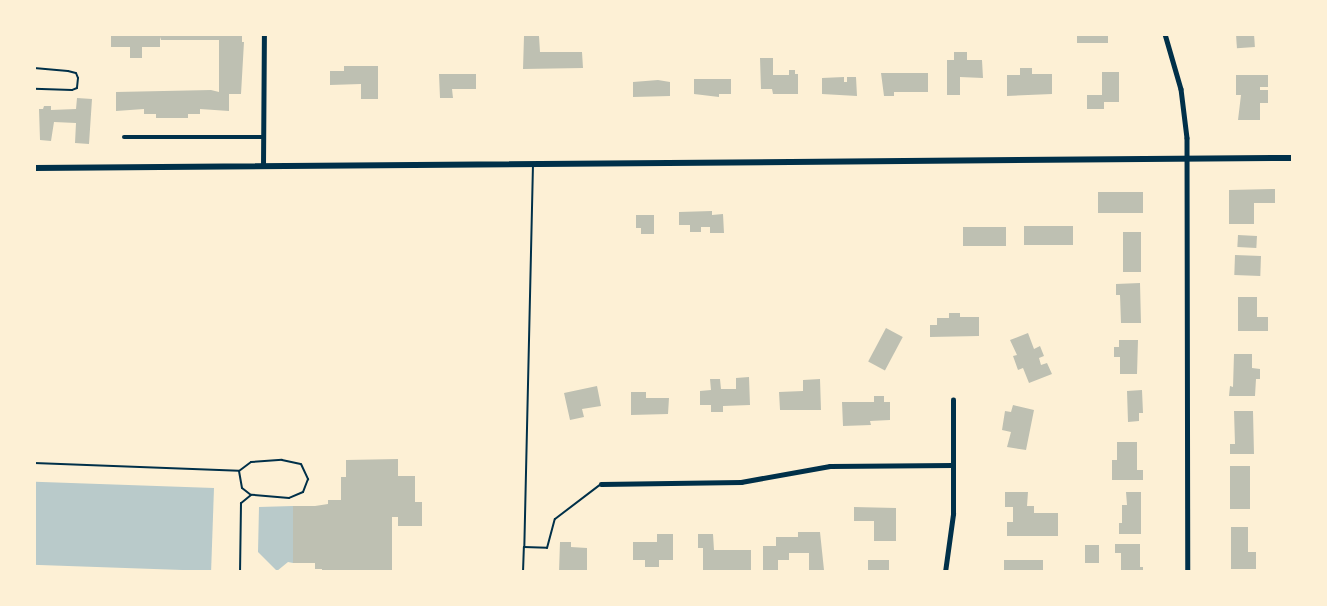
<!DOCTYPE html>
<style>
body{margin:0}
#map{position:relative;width:1327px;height:606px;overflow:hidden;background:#fdf0d5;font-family:"Work Sans",sans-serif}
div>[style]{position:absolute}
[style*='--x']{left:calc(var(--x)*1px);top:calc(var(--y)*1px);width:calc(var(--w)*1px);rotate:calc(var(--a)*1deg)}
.green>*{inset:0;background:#b9caca;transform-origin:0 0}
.building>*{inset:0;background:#bec0b2;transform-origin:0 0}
.service>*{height:2px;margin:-1px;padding:0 1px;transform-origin:1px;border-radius:1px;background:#003049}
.minor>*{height:4.5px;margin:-2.25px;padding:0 2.25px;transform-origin:2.25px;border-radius:2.25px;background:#003049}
.tertiary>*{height:6px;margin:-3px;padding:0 3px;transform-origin:3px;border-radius:3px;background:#003049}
span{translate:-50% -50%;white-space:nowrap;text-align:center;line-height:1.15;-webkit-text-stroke:6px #fdf0d5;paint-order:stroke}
.frame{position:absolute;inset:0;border:36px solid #fdf0d5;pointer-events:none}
</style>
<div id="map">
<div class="green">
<i style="left:214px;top:488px;width:83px;height:179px;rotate:92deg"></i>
<i style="clip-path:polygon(293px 506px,293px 563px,288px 562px,277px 571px,258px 552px,259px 507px)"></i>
</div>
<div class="building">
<i style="clip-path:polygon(111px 34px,242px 34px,242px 42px,244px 42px,241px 94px,229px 94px,229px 111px,200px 109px,200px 114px,188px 114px,188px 118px,156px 118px,156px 114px,144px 114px,144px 109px,116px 111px,116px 92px,211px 90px,219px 92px,219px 40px,161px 40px,160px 37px,160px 47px,142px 47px,142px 58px,130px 58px,130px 47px,111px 47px)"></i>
<i style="left:1077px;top:34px;width:31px;height:9px"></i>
<i style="left:1254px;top:34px;width:13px;height:18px;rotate:86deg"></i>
<i style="clip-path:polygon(524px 36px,539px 36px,540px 52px,582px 52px,583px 68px,523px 69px)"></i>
<i style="clip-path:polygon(954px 52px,967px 52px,967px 60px,982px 60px,983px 78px,960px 77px,960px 95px,947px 95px,947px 60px,954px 60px)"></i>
<i style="clip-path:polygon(760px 58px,773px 58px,773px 75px,789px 75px,789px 70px,795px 70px,795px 74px,798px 74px,798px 94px,773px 94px,772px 89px,761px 89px)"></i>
<i style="clip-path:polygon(344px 66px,378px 66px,378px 99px,361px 99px,361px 84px,330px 85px,330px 71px,344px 71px)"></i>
<i style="clip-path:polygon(1020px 68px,1032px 68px,1032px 74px,1052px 74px,1052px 94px,1007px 96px,1007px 75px,1020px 75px)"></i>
<i style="clip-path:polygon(1102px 72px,1119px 72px,1119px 102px,1104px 102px,1104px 109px,1087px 109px,1087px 95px,1102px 95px)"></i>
<i style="clip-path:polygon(881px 73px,928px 73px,928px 92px,894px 92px,894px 96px,884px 96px)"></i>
<i style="clip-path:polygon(439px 74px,476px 74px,476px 89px,452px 89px,453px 98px,440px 98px)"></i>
<i style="clip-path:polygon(1236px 75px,1268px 75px,1268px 87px,1260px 87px,1260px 90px,1268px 90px,1268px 103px,1260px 103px,1260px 120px,1238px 120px,1241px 95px,1236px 95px)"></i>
<i style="clip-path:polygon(844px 77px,844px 82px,847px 82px,847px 77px,856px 77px,857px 96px,822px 94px,822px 78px)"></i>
<i style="clip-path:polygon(694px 79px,731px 79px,731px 94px,719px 94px,719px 97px,694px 94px)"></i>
<i style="clip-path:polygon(658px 80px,670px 82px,670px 96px,633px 97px,633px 82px)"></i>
<i style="clip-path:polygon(77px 98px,92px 99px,89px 144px,75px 143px,76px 123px,54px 122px,51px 141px,40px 140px,39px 109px,43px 109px,44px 106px,51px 106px,51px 110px,76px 109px)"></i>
<i style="clip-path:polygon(1275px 189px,1275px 203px,1254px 203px,1254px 224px,1229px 224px,1229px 190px)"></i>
<i style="left:1143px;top:192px;width:21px;height:45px;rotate:90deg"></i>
<i style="clip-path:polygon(712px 211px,712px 215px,723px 214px,724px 233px,710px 233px,710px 227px,701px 227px,701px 232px,690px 232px,690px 225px,679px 225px,679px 212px)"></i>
<i style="clip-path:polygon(636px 215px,654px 215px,654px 234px,641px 234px,641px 228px,636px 228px)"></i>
<i style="left:1073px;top:226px;width:19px;height:49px;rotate:90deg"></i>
<i style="left:1006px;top:227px;width:19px;height:43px;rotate:90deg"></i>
<i style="left:1123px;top:232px;width:18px;height:40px"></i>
<i style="left:1238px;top:235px;width:19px;height:12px;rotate:3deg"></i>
<i style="left:1235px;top:255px;width:26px;height:20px;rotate:2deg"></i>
<i style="clip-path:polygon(1140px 283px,1141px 323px,1121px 323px,1120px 295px,1116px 295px,1116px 284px)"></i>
<i style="clip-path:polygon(1238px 297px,1257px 297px,1257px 317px,1268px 317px,1268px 331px,1238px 331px)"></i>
<i style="clip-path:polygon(949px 313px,960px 313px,960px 317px,979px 317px,979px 336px,930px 337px,930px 325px,937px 325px,937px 318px,949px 318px)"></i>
<i style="left:886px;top:328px;width:19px;height:38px;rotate:28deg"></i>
<i style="clip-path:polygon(1028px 333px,1034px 349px,1040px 346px,1044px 356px,1039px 358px,1041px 365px,1047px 363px,1052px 374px,1029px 383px,1023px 368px,1018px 370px,1013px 356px,1017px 355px,1010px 340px)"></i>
<i style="clip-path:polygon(1119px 340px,1138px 340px,1137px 374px,1120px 374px,1120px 357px,1114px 357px,1114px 347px,1119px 347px)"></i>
<i style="clip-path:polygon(1234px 354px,1252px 354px,1252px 368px,1260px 369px,1260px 379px,1256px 379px,1255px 396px,1229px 396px,1230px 386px,1233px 387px)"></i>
<i style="clip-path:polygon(749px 377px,750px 405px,723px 406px,723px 412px,711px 412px,711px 405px,700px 405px,700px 391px,711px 390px,710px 379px,720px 379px,721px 389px,736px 389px,736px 378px)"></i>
<i style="clip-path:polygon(820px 379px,821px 410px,780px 410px,779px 392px,803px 391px,803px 380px)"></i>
<i style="clip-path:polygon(597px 386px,601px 406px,582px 409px,584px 417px,570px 420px,564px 393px)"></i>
<i style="clip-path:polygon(1142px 390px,1143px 413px,1139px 413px,1139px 421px,1128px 422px,1127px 391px)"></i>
<i style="clip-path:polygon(631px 392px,646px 392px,646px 398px,669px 398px,668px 414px,631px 415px)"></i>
<i style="clip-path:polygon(874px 396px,884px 396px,884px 402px,890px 402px,890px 420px,870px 421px,871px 425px,843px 426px,842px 402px,874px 402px)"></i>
<i style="clip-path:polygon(1013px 405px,1034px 410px,1026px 450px,1007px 447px,1011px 432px,1002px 430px,1005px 411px,1011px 412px)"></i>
<i style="clip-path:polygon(1234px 411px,1253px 411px,1254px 454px,1230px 454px,1230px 444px,1235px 444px)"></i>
<i style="clip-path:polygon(1117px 442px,1137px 442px,1137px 470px,1143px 470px,1143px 480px,1112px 480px,1112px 460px,1117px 460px)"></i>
<i style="clip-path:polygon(398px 459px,398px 476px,415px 476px,415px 502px,422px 502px,422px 526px,398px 526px,398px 517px,392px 517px,392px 572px,322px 572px,322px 569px,315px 569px,315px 563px,293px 563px,293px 506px,315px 506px,328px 504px,328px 500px,341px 500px,341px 477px,346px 477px,346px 460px)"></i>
<i style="left:1230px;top:466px;width:20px;height:43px"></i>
<i style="clip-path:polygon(1005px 492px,1028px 492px,1027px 506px,1034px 506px,1034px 513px,1058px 513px,1058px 536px,1007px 536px,1007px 522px,1013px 522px,1013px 507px,1005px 507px)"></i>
<i style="clip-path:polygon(1126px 492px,1141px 492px,1141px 534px,1119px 534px,1119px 523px,1122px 523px,1122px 505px,1127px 505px)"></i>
<i style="clip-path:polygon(854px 507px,896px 508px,896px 541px,874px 541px,874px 521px,854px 521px)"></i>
<i style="clip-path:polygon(1231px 527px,1248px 527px,1248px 552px,1256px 552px,1256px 569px,1231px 569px)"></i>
<i style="clip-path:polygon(798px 532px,820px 532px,824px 570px,809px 570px,809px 553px,789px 553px,789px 560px,778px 560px,778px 572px,763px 572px,763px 546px,776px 546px,776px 537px,798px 537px)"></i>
<i style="clip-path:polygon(657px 534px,673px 534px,673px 560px,659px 560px,659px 567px,645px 567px,645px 560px,633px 560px,633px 542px,657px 542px)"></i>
<i style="clip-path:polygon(698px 534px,713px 534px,714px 550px,751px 550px,751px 570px,703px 570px,703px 548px,698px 548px)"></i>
<i style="clip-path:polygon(560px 542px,571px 542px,571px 547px,587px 548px,587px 572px,559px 572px)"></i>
<i style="clip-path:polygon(1115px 544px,1140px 544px,1140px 567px,1143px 567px,1143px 572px,1121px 572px,1121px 553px,1115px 553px)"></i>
<i style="left:1085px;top:545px;width:14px;height:18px"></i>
<i style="left:889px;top:560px;width:12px;height:21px;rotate:90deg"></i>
<i style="left:1004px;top:560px;width:39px;height:12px"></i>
</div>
<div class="service">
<i style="--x:34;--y:68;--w:34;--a:5"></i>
<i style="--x:68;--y:71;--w:8;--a:14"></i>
<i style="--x:76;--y:73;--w:5;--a:68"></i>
<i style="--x:78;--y:78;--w:10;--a:96"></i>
<i style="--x:77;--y:88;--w:5;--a:158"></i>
<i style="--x:72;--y:90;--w:38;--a:-178"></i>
<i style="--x:533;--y:164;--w:383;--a:91.3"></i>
<i style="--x:524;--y:547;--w:23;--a:2"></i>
<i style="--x:547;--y:548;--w:30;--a:-75"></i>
<i style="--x:555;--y:519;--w:58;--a:-37.3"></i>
<i style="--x:34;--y:463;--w:205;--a:2.2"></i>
<i style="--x:239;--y:471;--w:15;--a:-37"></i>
<i style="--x:251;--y:462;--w:31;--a:-4"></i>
<i style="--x:282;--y:460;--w:19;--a:12"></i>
<i style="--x:301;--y:464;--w:17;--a:65"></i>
<i style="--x:308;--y:479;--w:14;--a:111"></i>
<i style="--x:303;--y:492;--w:15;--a:157"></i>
<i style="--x:289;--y:498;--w:38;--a:-175"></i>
<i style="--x:251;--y:495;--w:13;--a:141"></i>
<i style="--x:241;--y:503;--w:69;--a:90.8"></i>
<i style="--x:239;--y:471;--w:17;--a:80"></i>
<i style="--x:242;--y:488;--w:11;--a:38"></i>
<i style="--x:523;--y:572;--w:25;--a:-88"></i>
</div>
<div class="minor">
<i style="--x:1165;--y:34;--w:57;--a:73.8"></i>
<i style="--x:1181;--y:89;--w:49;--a:83"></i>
<i style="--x:1187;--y:138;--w:434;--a:89.9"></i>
<i style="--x:124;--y:137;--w:139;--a:0"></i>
<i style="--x:263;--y:166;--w:132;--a:-89.6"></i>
<i style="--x:601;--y:484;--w:140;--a:-0.8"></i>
<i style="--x:741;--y:482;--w:90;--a:-10.2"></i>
<i style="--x:830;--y:466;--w:123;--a:-0.5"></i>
<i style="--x:945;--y:572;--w:59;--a:-82.1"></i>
<i style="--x:953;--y:514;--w:114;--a:-90"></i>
</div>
<div class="tertiary">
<i style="--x:34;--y:168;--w:1258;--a:-0.46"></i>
</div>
<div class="frame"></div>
</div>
